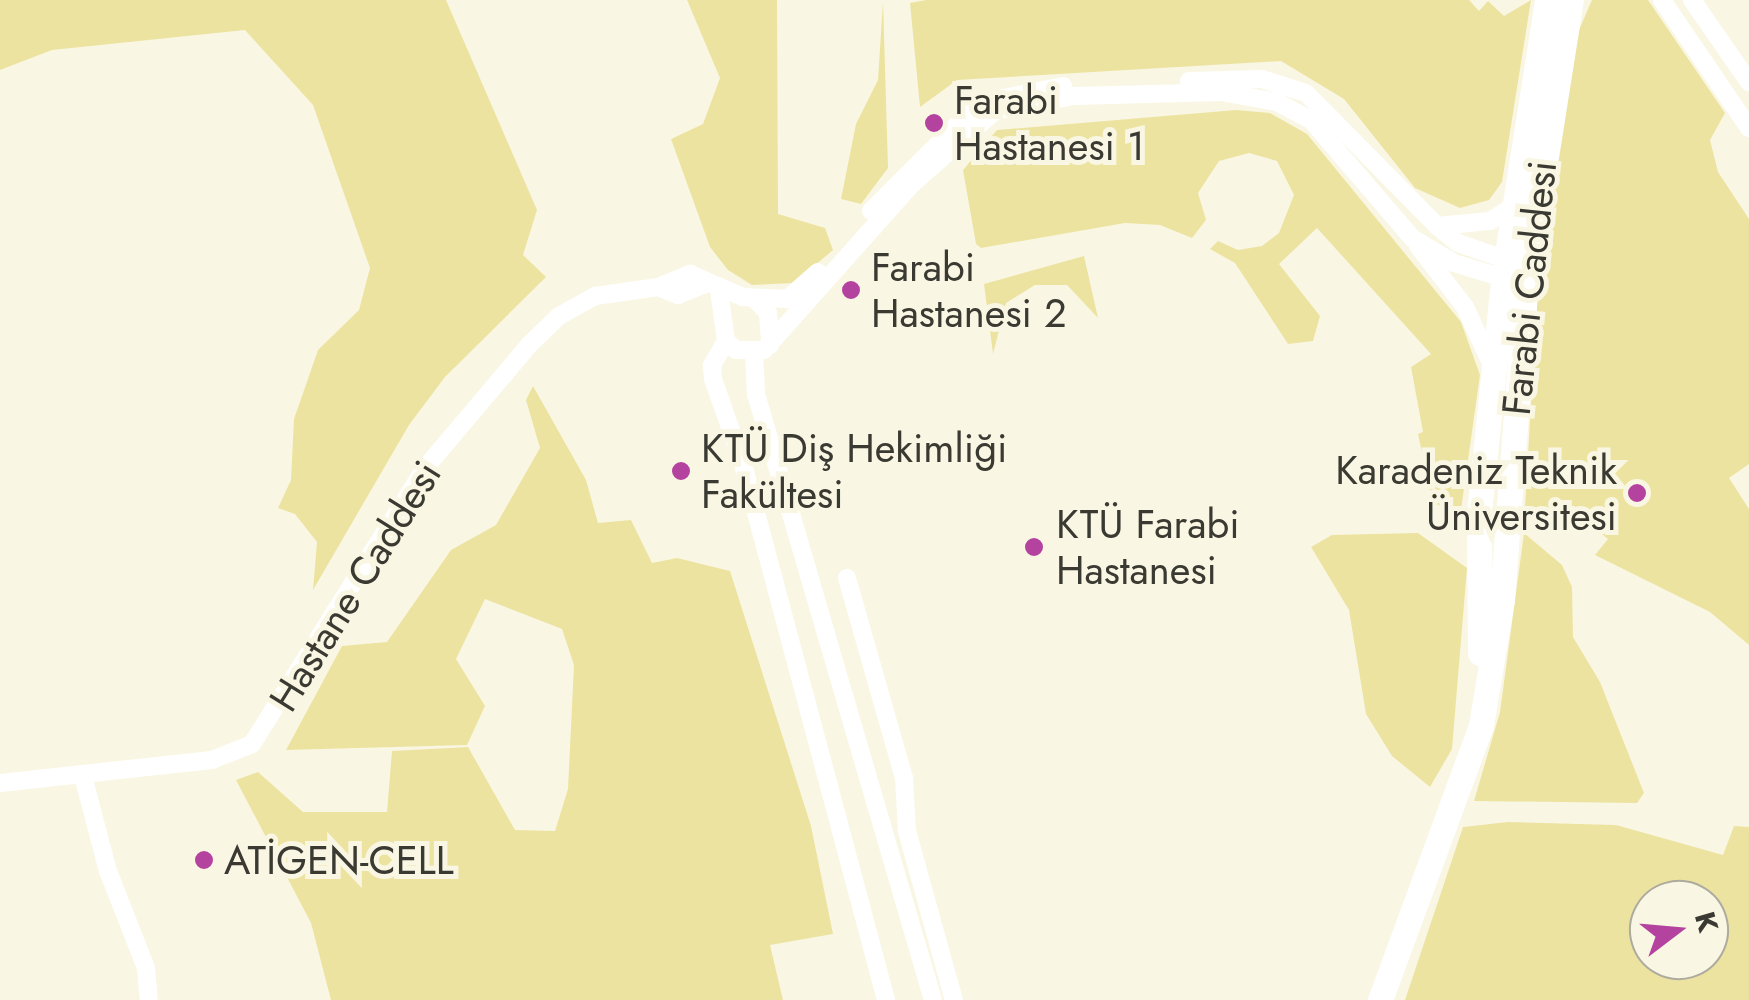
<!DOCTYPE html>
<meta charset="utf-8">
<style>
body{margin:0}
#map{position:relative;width:1749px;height:1000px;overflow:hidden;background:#f9f7e4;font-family:Jost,sans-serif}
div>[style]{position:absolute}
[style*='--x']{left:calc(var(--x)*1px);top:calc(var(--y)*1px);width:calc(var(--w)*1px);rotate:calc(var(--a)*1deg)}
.green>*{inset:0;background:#ede3a1}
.street>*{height:18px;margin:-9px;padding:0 9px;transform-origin:9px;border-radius:9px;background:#fff}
.secondary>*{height:25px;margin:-12.5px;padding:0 12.5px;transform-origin:12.5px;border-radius:12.5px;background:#fff}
.dots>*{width:28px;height:28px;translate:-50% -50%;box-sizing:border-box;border:5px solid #f9f7e4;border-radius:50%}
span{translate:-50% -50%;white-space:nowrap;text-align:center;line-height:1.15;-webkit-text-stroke:10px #f9f7e4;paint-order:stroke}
.poi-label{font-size:40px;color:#3a3a32}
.left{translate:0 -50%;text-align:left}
.right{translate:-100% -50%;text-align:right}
.street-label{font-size:40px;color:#3a3a32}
.north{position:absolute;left:1629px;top:880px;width:100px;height:100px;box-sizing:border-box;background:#f9f7e4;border:2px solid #adab9d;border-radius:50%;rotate:74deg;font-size:28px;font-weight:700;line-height:40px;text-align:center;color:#3a3a32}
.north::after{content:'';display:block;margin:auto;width:35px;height:45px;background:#b4439f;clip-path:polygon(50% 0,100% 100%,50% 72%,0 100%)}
</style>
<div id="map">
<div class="green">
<i style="clip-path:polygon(0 0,446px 0,537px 210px,523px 255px,546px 277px,445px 377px,409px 425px,313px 590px,317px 542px,295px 514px,278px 508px,291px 480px,294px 419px,318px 350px,359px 310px,370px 268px,313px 105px,245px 30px,52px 50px,0 70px)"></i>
<i style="clip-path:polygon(687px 0,777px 0,778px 214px,825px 228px,833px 250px,794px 283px,752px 285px,728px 270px,710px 247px,671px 139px,703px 124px,720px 78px)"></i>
<i style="clip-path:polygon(926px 0,1469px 0,1479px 11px,1488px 1px,1504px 16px,1531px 0,1502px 182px,1489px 200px,1460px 208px,1415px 188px,1344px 99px,1281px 61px,957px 80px,920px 107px,910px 3px)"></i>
<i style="clip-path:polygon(1592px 0,1648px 0,1725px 113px,1710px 140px,1718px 172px,1749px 219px,1749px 464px,1729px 478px,1749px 509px,1749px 645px,1710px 612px,1595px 555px,1608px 539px,1578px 515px,1564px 531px,1525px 506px,1538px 285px,1575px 39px)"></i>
<i style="clip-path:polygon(883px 1px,888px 168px,861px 204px,841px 199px,856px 124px,878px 80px)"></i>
<i style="clip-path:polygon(1236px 110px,1270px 113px,1307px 134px,1461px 322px,1480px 375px,1461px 510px,1433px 504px,1418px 434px,1423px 432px,1411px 367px,1431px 354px,1317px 228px,1279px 264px,1320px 316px,1313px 341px,1288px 344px,1235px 263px,1210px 249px,1218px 241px,1238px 250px,1262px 246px,1279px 233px,1294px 195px,1277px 161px,1249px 153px,1219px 161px,1198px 193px,1206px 220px,1192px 238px,1160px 225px,1125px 223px,981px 248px,976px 244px,963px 170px,997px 130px)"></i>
<i style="clip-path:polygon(1084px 256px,1098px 318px,1067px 285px,1035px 285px,1006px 303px,993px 354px,984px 284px)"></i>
<i style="clip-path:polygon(533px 386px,586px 480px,598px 523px,631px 520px,652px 563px,677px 558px,730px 571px,811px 826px,833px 934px,770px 945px,783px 1000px,331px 1000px,311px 923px,236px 780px,258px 772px,303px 812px,387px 812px,392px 751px,468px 747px,515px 830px,555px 831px,568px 789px,574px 665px,562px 629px,485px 599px,456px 659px,485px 706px,467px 745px,286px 750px,342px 646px,387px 642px,451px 550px,496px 525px,540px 448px,526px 400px)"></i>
<i style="clip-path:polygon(1418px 533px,1467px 568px,1452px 749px,1430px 787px,1392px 756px,1366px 714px,1349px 610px,1311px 547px,1332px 535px)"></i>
<i style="clip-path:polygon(1524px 533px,1562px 565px,1572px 587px,1573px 637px,1600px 682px,1644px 793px,1637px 803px,1474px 801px,1500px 712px)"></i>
<i style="clip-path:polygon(evenodd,1508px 822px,1616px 825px,1723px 855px,1734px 826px,1749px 827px,1749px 1000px,1405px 1000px,1463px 827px,1508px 822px,1649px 900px,1709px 900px,1709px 960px,1649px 960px,1649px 900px)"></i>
</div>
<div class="street">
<i style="--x:1662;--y:0;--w:155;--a:55.8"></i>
<i style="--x:1692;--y:0;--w:100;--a:55.2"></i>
<i style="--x:1189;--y:81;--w:73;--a:-1.6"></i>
<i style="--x:1262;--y:79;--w:46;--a:17.7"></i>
<i style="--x:1306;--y:93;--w:187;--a:45.4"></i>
<i style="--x:1437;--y:226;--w:53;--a:-5.4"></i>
<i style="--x:1490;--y:221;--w:28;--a:-32"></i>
<i style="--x:871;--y:211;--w:153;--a:-45"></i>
<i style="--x:979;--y:103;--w:86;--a:-11.4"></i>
<i style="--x:1437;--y:226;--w:27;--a:39"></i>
<i style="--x:1458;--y:243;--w:58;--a:19.1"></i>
<i style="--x:1418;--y:246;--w:77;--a:52.4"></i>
<i style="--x:1465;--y:307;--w:62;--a:65.1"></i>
<i style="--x:658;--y:287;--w:35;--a:-22"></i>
<i style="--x:690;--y:274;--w:58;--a:23.5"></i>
<i style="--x:743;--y:297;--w:44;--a:2.6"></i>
<i style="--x:787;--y:299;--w:41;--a:-41.1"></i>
<i style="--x:719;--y:290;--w:51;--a:82.2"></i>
<i style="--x:726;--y:341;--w:13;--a:42"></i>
<i style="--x:736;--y:350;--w:28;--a:0"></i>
<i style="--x:764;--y:350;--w:221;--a:-48.3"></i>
<i style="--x:911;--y:185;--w:112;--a:-41.4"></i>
<i style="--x:995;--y:111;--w:79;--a:-10.9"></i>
<i style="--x:1073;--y:96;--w:148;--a:-1.5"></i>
<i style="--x:1221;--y:92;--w:57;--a:10.1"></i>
<i style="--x:1277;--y:102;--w:38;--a:28"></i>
<i style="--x:1311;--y:120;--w:155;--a:49.4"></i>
<i style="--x:1412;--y:238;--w:49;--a:30.8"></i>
<i style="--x:1454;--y:263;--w:59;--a:16.9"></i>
<i style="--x:755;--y:299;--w:19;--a:47"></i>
<i style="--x:768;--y:313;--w:32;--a:86"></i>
<i style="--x:726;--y:341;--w:28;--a:120"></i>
<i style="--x:712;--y:365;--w:14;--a:86"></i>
<i style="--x:713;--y:379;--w:90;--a:70.6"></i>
<i style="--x:743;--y:464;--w:555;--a:75.06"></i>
<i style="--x:754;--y:354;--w:40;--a:87.1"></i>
<i style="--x:756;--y:394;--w:631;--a:73.72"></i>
<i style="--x:847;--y:578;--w:208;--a:74.1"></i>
<i style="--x:904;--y:778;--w:53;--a:86.8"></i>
<i style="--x:907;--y:831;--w:175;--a:74.5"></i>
<i style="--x:83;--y:776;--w:98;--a:75.3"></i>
<i style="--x:108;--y:871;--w:104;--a:68.6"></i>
<i style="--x:146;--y:968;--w:32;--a:85"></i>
<i style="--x:0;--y:783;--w:213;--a:-6.2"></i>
<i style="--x:212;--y:760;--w:43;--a:-21.8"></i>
<i style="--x:252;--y:744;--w:327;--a:-57.9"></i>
<i style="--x:426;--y:467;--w:160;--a:-49.8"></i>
<i style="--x:529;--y:345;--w:42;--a:-44"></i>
<i style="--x:559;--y:316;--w:41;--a:-29.1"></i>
<i style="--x:595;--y:296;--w:64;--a:-8.1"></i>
<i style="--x:658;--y:287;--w:22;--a:22"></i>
<i style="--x:678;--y:295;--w:29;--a:-22"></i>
</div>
<div class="secondary">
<i style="--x:1480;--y:653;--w:140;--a:-90.4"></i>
<i style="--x:1479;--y:513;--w:235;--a:-84.1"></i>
<i style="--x:1503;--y:279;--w:282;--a:-81"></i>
<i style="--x:1380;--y:1000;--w:293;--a:-69.8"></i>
<i style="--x:1481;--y:725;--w:128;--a:-80.5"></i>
<i style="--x:1502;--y:599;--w:317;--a:-85.7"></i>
<i style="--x:1526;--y:283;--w:287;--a:-81"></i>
</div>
<div class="dots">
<i style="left:934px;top:123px;background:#b4439f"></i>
<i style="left:851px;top:290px;background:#b4439f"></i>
<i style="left:681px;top:471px;background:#b4439f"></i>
<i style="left:1637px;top:493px;background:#b4439f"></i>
<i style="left:1034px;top:547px;background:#b4439f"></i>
<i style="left:204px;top:860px;background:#b4439f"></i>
</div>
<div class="poi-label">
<span class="left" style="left:954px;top:123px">Farabi<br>Hastanesi 1</span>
<span class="left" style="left:871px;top:290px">Farabi<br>Hastanesi 2</span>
<span class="left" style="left:701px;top:471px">KTÜ Diş Hekimliği<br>Fakültesi</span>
<span class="right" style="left:1617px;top:493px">Karadeniz Teknik<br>Üniversitesi</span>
<span class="left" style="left:1056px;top:547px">KTÜ Farabi<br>Hastanesi</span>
<span class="left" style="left:224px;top:860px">ATİGEN-CELL</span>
</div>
<div class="street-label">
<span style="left:1529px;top:288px;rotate:-84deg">Farabi Caddesi</span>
<span style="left:355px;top:586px;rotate:-58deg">Hastane Caddesi</span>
</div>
<div class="north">K</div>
</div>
